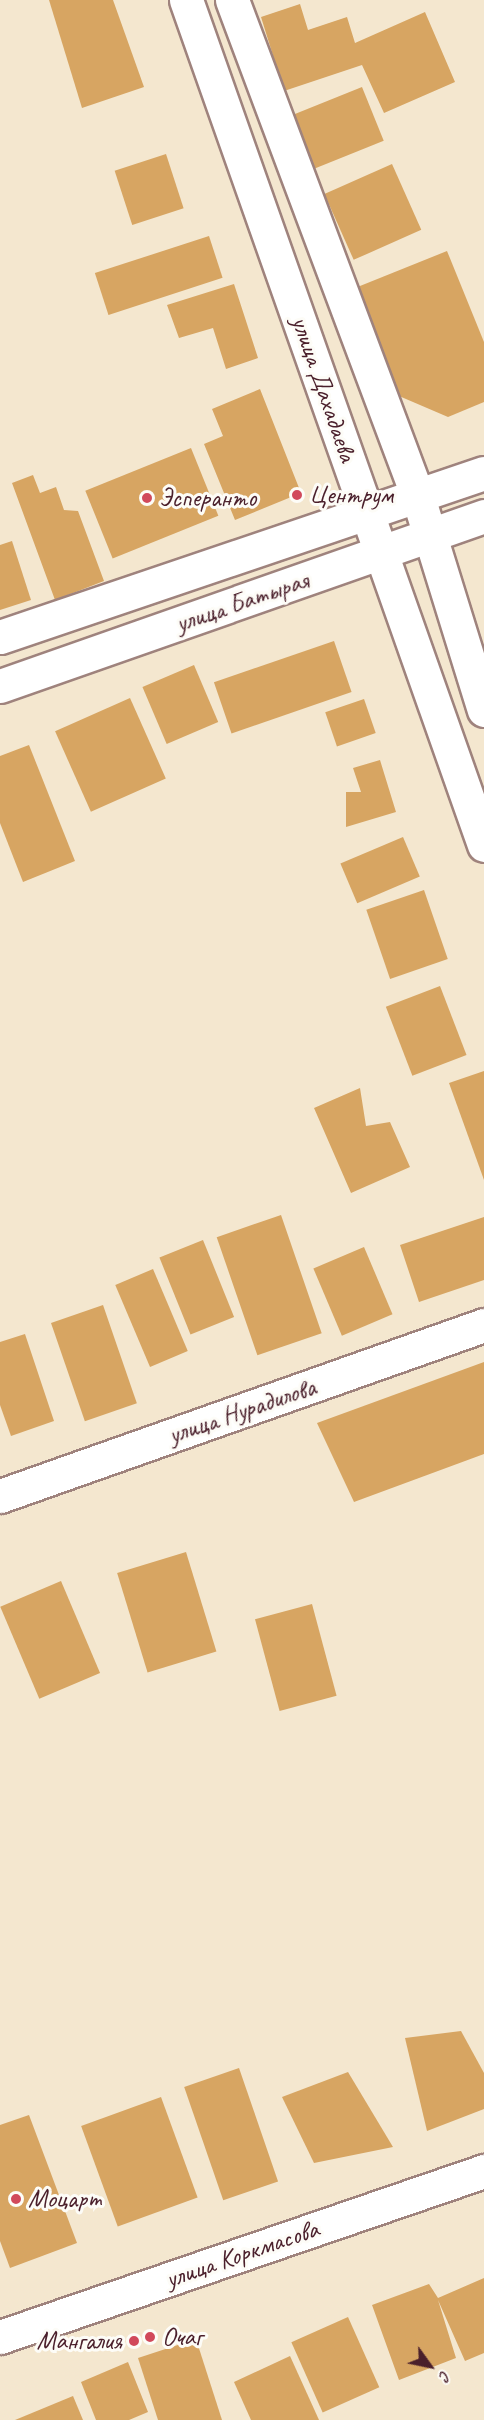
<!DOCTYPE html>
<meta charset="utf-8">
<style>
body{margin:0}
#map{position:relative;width:484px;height:2420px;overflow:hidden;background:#f4e7cf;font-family:Caveat,sans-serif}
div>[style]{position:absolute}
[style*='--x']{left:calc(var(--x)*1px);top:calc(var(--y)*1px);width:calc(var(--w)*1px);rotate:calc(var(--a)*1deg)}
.building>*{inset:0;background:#d7a562;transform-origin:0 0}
.roads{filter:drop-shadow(2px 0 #9f837d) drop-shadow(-2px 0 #9f837d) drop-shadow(0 2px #9f837d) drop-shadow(0 -2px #9f837d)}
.minor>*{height:33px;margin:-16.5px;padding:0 16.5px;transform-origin:16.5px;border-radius:16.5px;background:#fff}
.primary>*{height:33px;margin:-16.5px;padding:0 16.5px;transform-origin:16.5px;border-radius:16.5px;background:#fff}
.dots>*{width:16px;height:16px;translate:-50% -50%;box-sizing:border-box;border:3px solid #fdfcf7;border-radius:50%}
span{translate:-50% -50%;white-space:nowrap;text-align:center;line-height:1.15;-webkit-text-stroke:6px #fdfcf7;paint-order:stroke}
.street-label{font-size:26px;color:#4a1f2b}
.poi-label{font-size:26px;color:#4a1f2b}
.left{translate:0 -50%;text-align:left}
.right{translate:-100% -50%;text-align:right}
.north{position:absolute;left:400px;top:2336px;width:60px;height:60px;-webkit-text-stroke:4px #fdfcf7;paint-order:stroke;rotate:123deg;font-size:16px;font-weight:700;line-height:24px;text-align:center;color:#4a1f2b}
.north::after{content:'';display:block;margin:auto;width:21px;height:27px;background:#4a1f2b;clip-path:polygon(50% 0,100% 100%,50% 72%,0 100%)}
</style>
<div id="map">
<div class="building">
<i style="clip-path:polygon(49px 0,113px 0,144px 87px,82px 108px)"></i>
<i style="clip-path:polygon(300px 4px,308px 30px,347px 17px,355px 43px,425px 12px,455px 82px,384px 113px,362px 65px,284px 91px,261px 17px)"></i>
<i style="left:362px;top:87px;width:58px;height:75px;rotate:68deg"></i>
<i style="left:166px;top:154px;width:57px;height:54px;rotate:72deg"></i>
<i style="left:392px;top:164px;width:72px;height:74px;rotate:66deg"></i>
<i style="left:209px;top:236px;width:44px;height:120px;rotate:72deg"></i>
<i style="clip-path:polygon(447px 251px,484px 342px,484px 402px,448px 417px,399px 396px,355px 288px)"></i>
<i style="clip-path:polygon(234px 284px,258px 358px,226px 369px,213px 328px,179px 338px,167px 305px)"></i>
<i style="clip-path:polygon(260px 389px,301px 493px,235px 520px,204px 444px,223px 436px,212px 409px)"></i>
<i style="left:191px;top:448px;width:73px;height:114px;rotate:68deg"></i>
<i style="clip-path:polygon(33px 475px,40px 493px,56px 487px,64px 510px,78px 511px,104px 581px,55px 600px,12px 483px)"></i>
<i style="clip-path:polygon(12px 541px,31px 600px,0 610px,0 545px)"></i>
<i style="left:334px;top:641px;width:54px;height:127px;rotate:71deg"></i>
<i style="left:194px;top:665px;width:62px;height:56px;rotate:67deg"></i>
<i style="left:130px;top:698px;width:88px;height:82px;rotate:66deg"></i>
<i style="left:364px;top:699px;width:36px;height:41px;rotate:71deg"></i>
<i style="clip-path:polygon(29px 745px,75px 861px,23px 882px,0 823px,0 756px)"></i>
<i style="clip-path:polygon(380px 760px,396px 812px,346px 827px,346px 792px,361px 792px,353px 768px)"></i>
<i style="left:403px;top:837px;width:43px;height:68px;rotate:67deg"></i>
<i style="left:424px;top:890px;width:73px;height:61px;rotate:71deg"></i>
<i style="left:440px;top:986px;width:74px;height:58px;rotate:69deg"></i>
<i style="clip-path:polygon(484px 1071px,484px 1180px,449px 1083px)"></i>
<i style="clip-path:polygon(360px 1088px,366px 1126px,390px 1122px,410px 1167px,351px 1193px,314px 1108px)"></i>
<i style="left:281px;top:1215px;width:125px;height:68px;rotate:71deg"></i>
<i style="clip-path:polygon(484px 1217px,484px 1280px,419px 1302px,400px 1245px)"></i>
<i style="left:203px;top:1240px;width:83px;height:47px;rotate:68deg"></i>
<i style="left:364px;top:1247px;width:73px;height:55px;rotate:67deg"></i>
<i style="left:153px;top:1269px;width:89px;height:41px;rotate:67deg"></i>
<i style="left:103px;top:1305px;width:104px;height:55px;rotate:71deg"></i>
<i style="clip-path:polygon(25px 1334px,54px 1421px,11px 1436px,0 1405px,0 1342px)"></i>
<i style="clip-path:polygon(484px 1362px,484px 1454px,354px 1502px,317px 1423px)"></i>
<i style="left:186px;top:1552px;width:104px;height:72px;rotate:73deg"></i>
<i style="left:61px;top:1581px;width:100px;height:66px;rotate:67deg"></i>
<i style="left:312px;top:1604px;width:95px;height:59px;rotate:75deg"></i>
<i style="clip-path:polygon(461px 2031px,484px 2073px,484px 2109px,427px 2131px,405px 2038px)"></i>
<i style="left:239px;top:2068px;width:120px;height:58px;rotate:71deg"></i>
<i style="clip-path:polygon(348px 2072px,393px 2147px,314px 2163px,282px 2097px)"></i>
<i style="left:161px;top:2097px;width:107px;height:85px;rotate:70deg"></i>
<i style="clip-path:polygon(29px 2115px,77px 2243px,10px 2268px,0 2241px,0 2125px)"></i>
<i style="clip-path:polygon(484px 2278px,484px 2353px,465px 2361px,438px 2300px,456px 2358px,399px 2380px,372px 2305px,429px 2284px,438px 2298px)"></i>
<i style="left:348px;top:2317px;width:77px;height:62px;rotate:66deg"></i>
<i style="clip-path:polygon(196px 2339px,222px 2420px,158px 2420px,138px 2358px)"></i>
<i style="clip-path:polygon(290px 2356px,319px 2420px,251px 2420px,234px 2382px)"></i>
<i style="clip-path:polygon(128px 2362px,148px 2412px,129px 2420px,96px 2420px,81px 2382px)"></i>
<i style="clip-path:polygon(73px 2396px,83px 2420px,15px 2420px)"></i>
</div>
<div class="roads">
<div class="minor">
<i style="--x:0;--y:1496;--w:513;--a:-19.46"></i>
</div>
<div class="primary">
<i style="--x:186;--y:0;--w:896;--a:70.57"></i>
<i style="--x:232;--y:0;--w:531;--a:69.48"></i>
<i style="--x:418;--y:497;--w:223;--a:72.8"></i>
<i style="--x:0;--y:637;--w:511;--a:-18.72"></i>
<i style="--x:0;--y:686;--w:513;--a:-19.35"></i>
<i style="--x:0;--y:2337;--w:512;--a:-18.93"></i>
</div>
</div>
<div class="dots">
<i style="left:297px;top:495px;background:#d1495b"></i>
<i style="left:147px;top:498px;background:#d1495b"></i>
<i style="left:16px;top:2199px;background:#d1495b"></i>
<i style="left:150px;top:2337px;background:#d1495b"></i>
<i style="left:134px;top:2341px;background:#d1495b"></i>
</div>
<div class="street-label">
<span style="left:324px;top:389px;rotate:71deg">улица Дахадаева</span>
<span style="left:242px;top:602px;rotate:-19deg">улица Батырая</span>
<span style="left:242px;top:1411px;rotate:-19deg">улица Нурадилова</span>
<span style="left:242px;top:2254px;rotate:-19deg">улица Коркмасова</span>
</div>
<div class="poi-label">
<span class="left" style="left:309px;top:495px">Центрум</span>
<span class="left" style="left:159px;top:498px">Эсперанто</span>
<span class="left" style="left:28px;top:2199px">Моцарт</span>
<span class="left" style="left:162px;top:2337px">Очаг</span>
<span class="right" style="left:122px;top:2341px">Мангалия</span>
</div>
<div class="north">С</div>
</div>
